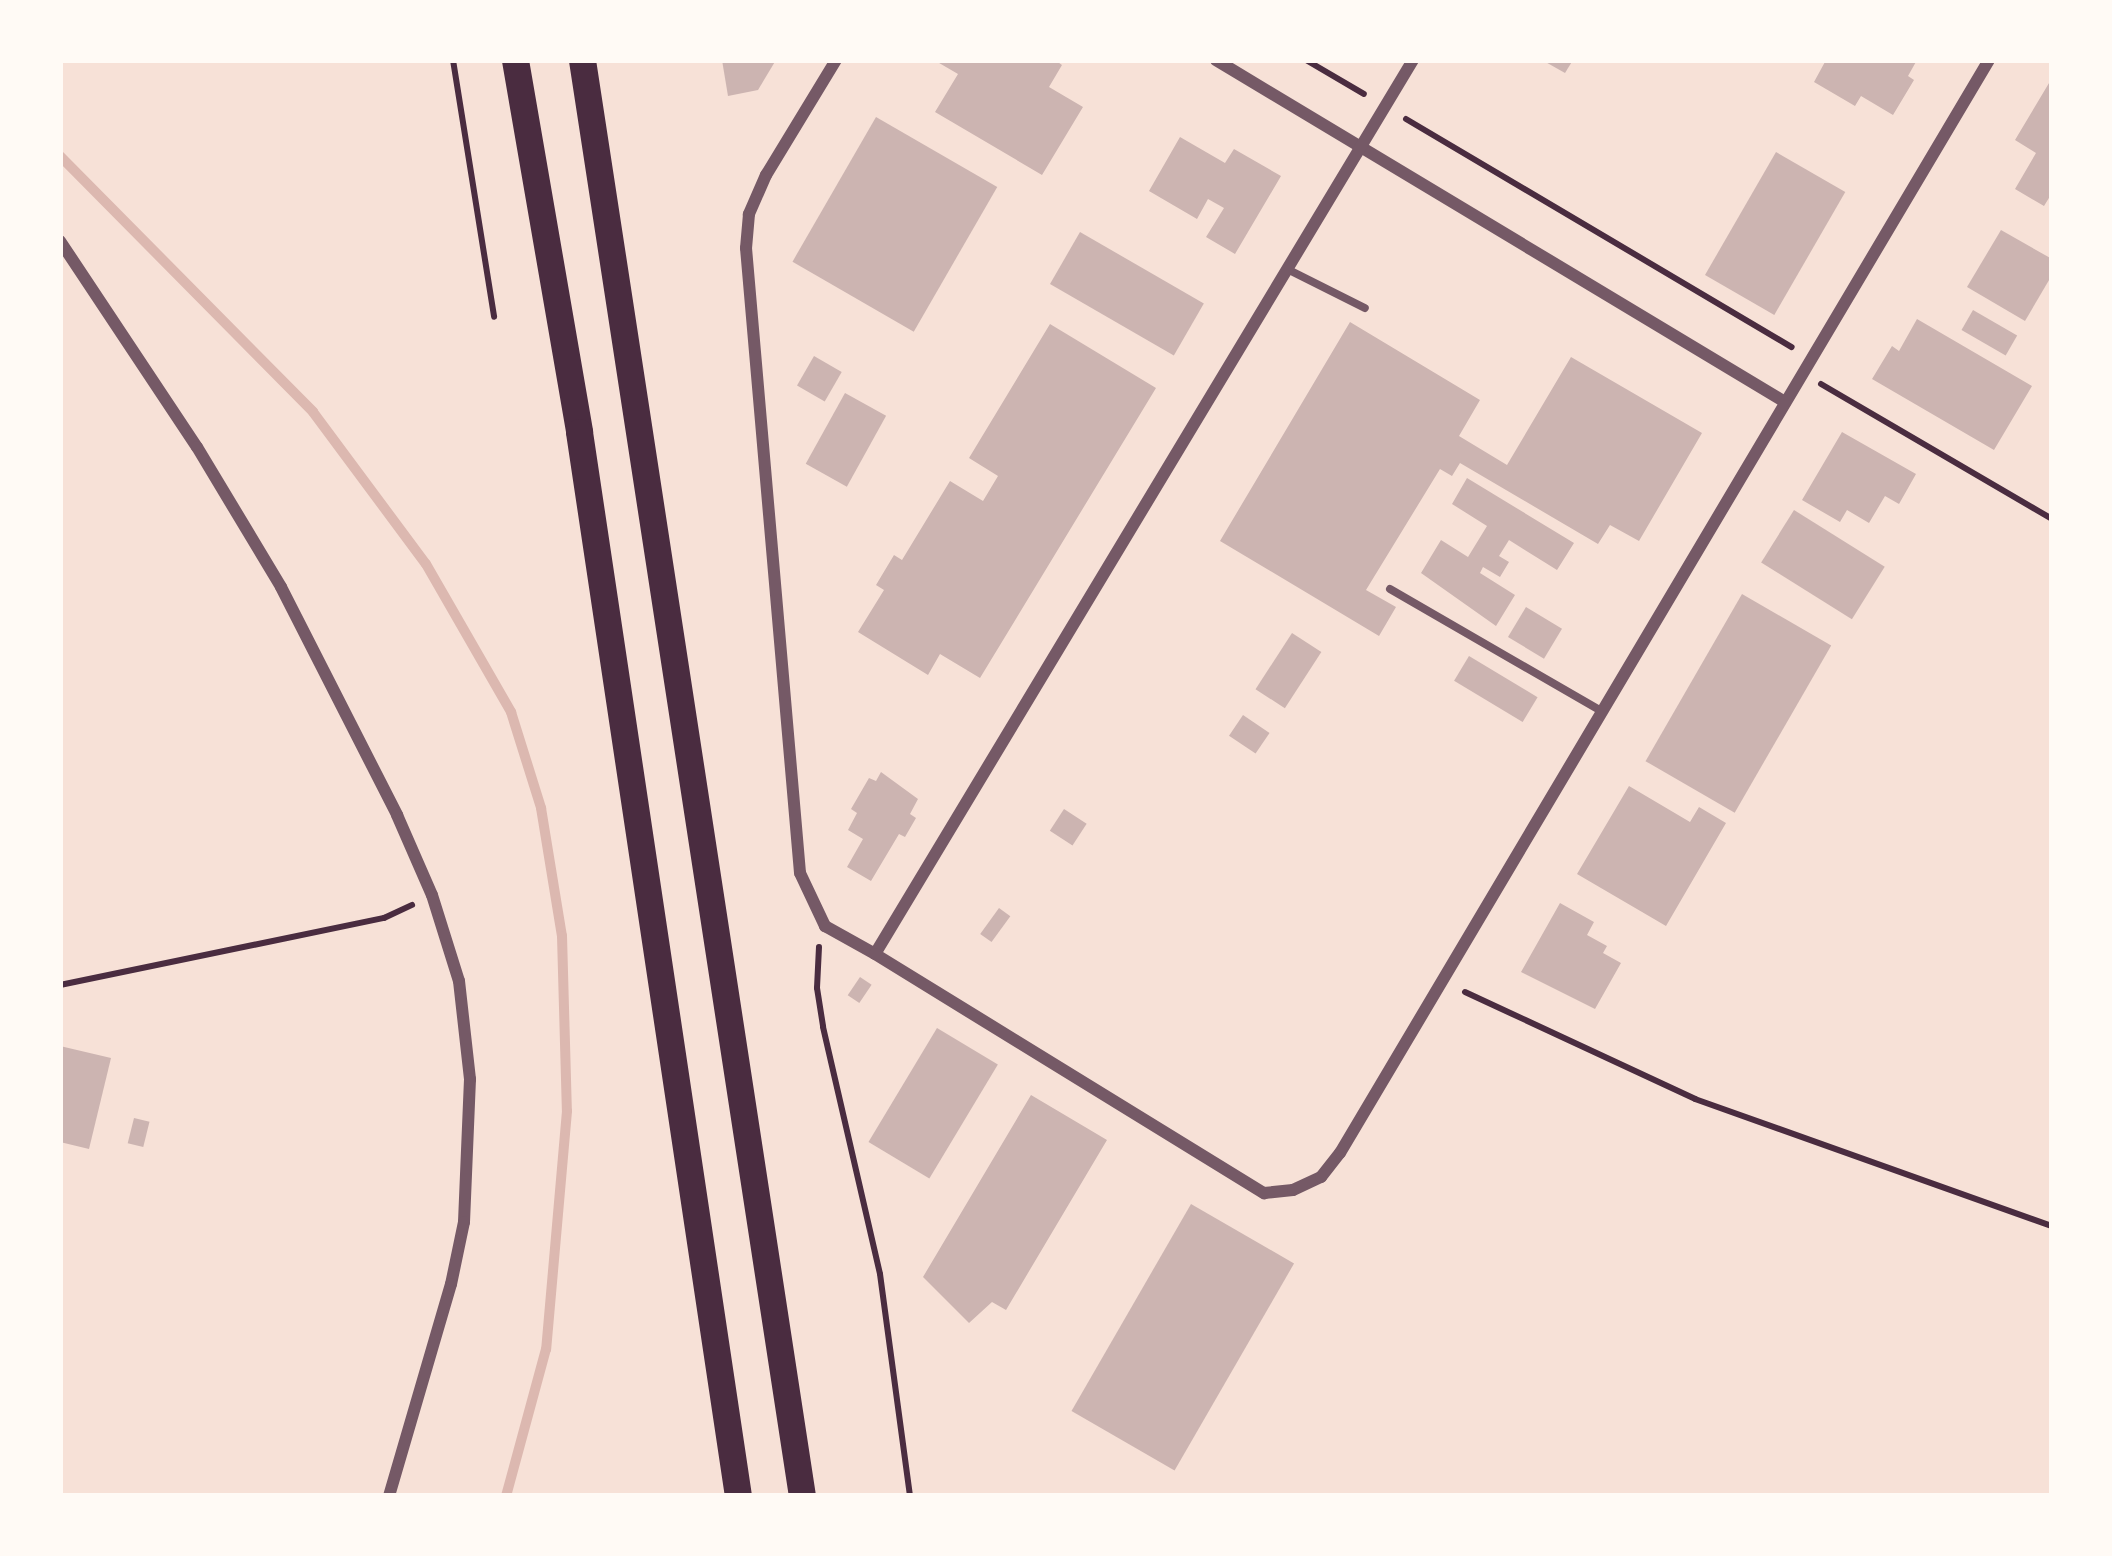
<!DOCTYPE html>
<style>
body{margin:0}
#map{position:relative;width:2112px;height:1556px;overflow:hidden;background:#f7e1d7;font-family:Montserrat,sans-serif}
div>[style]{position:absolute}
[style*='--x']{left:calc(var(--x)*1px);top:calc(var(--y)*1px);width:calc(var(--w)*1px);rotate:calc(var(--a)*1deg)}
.stream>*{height:10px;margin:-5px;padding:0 5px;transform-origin:5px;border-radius:5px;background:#dcb8b0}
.building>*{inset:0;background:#ccb4b1;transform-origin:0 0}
.path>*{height:6px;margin:-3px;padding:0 3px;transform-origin:3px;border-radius:3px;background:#4a2c40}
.service>*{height:8px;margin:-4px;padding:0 4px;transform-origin:4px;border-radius:4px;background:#755966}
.minor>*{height:12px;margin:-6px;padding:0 6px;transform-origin:6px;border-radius:6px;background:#755966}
.trunk>*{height:27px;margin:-13.5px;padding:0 13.5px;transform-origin:13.5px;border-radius:13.5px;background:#4a2c40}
span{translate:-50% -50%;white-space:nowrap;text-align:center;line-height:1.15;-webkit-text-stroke:9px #fffaf5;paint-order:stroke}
.frame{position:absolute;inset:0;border:63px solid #fffaf5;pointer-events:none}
</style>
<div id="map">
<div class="stream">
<i style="--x:60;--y:156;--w:360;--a:45.3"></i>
<i style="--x:313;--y:412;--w:189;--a:53.4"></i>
<i style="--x:426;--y:564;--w:171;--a:60.1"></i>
<i style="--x:511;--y:712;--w:101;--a:72.6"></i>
<i style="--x:541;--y:808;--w:130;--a:80.7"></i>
<i style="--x:562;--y:936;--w:175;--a:88.4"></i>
<i style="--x:567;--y:1111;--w:239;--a:95"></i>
<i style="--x:546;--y:1349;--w:152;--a:105.2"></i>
</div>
<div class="building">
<i style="clip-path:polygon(722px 60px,776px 60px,758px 90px,728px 96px)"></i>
<i style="clip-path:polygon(934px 60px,1055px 60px,1062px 65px,1049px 87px,1083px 107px,1042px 175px,935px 112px,958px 74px)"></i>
<i style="clip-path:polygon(1542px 60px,1573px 60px,1565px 73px)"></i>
<i style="clip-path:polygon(1826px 60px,1917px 60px,1908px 76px,1914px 80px,1893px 115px,1861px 96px,1855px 106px,1814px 82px)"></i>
<i style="clip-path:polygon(2052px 78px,2052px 193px,2044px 206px,2015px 189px,2036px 153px,2015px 140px)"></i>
<i style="left:876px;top:117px;width:140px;height:167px;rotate:30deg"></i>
<i style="clip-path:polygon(1180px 137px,1225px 163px,1234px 149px,1281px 176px,1235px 254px,1206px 237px,1224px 208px,1208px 199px,1197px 219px,1149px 191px)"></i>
<i style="left:1776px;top:152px;width:80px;height:142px;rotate:30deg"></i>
<i style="clip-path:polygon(2001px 230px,2052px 259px,2052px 275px,2025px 321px,1967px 287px)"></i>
<i style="left:1080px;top:232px;width:143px;height:60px;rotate:30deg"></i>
<i style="left:1973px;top:310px;width:51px;height:23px;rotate:30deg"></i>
<i style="clip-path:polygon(1917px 319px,2032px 386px,1994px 450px,1872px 379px,1892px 346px,1899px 351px)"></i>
<i style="clip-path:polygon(1350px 322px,1480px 400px,1459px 436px,1507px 465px,1571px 357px,1702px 433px,1639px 541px,1610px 525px,1598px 544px,1460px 463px,1452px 476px,1440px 469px,1366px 590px,1396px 607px,1379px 636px,1220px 541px)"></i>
<i style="clip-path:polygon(1050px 324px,1156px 388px,980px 678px,940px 654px,928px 675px,858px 632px,884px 590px,876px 585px,894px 555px,902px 560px,950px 481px,983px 501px,998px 476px,969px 458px)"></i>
<i style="left:814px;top:356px;width:32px;height:34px;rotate:30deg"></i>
<i style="left:845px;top:393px;width:47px;height:81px;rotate:29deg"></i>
<i style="clip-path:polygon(1842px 432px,1916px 474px,1899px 504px,1885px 496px,1869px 523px,1847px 510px,1840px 522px,1802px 500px)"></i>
<i style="clip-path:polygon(1467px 478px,1574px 543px,1557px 570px,1509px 540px,1499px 556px,1509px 562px,1500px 577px,1483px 567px,1480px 573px,1515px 595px,1496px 626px,1421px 573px,1441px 540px,1468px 557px,1487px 526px,1452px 504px)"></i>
<i style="left:1794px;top:510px;width:107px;height:62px;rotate:32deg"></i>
<i style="left:1742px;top:594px;width:103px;height:193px;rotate:30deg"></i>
<i style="left:1526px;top:607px;width:42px;height:35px;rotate:31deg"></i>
<i style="left:1292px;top:633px;width:35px;height:67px;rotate:33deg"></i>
<i style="left:1469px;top:656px;width:80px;height:29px;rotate:31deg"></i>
<i style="left:1243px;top:715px;width:32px;height:25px;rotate:34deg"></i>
<i style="clip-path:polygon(881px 772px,918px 799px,910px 814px,916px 818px,905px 837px,899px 834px,871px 881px,847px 867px,863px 839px,848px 830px,857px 813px,851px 809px,869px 778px,876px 781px)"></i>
<i style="clip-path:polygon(1629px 786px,1690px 822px,1699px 807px,1726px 823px,1666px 926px,1577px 874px)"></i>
<i style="left:1064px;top:809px;width:27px;height:26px;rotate:33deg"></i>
<i style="clip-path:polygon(1560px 903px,1594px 922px,1587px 935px,1607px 946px,1603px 953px,1621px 963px,1595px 1009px,1521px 972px)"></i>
<i style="left:999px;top:908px;width:14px;height:32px;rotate:36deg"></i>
<i style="left:860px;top:977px;width:14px;height:22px;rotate:34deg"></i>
<i style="left:937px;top:1028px;width:71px;height:133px;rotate:31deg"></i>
<i style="clip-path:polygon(60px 1046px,111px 1058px,89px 1149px,60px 1142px)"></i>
<i style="clip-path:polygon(1031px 1095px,1107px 1140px,1006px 1310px,992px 1302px,969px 1323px,923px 1277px)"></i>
<i style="left:134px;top:1118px;width:16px;height:26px;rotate:14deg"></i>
<i style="left:1191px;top:1204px;width:119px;height:239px;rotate:30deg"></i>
</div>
<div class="path">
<i style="--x:453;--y:60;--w:260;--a:80.9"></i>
<i style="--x:1306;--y:60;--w:67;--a:30.4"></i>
<i style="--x:1406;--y:119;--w:448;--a:30.6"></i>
<i style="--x:1821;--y:384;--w:268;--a:30.3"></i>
<i style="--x:819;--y:947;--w:41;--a:92.8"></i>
<i style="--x:817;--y:988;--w:39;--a:81"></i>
<i style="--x:823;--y:1027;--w:253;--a:77"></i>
<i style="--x:880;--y:1274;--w:224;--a:82.3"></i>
<i style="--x:60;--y:985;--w:331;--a:-11.7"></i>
<i style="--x:384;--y:918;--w:31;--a:-25"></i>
<i style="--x:1465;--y:992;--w:254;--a:24.9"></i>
<i style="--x:1695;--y:1099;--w:379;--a:19.6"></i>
</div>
<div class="service">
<i style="--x:1287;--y:269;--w:87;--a:26.6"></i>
<i style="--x:1390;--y:589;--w:244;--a:30"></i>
</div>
<div class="minor">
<i style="--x:836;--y:60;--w:135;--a:121.3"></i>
<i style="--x:766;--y:175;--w:43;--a:113.6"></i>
<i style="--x:749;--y:214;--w:34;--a:95"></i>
<i style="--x:746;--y:248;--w:627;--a:85.06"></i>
<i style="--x:800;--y:873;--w:59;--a:64.7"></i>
<i style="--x:825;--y:926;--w:57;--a:29.2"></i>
<i style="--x:1216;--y:60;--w:664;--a:31.01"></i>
<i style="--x:1413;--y:60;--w:1043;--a:121.04"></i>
<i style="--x:875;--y:954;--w:457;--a:31.6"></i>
<i style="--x:1264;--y:1193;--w:29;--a:-6"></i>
<i style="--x:1293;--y:1190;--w:31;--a:-25"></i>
<i style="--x:1321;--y:1177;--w:31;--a:-52"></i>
<i style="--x:1340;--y:1153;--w:1271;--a:-59.3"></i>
<i style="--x:60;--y:241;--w:247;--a:56.4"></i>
<i style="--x:197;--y:447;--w:163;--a:59"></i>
<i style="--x:281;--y:587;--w:256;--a:63"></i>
<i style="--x:397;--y:815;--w:87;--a:66.4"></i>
<i style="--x:432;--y:895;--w:90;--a:72.6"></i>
<i style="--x:459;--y:981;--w:99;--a:83.6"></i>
<i style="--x:470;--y:1079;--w:143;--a:92.4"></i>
<i style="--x:464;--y:1222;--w:63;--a:101.8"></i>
<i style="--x:451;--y:1284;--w:221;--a:106.3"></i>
</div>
<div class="trunk">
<i style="--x:515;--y:60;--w:377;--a:80.2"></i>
<i style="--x:579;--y:432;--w:1076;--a:81.5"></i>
<i style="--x:582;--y:60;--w:1453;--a:81.29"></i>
</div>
<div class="frame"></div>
</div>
